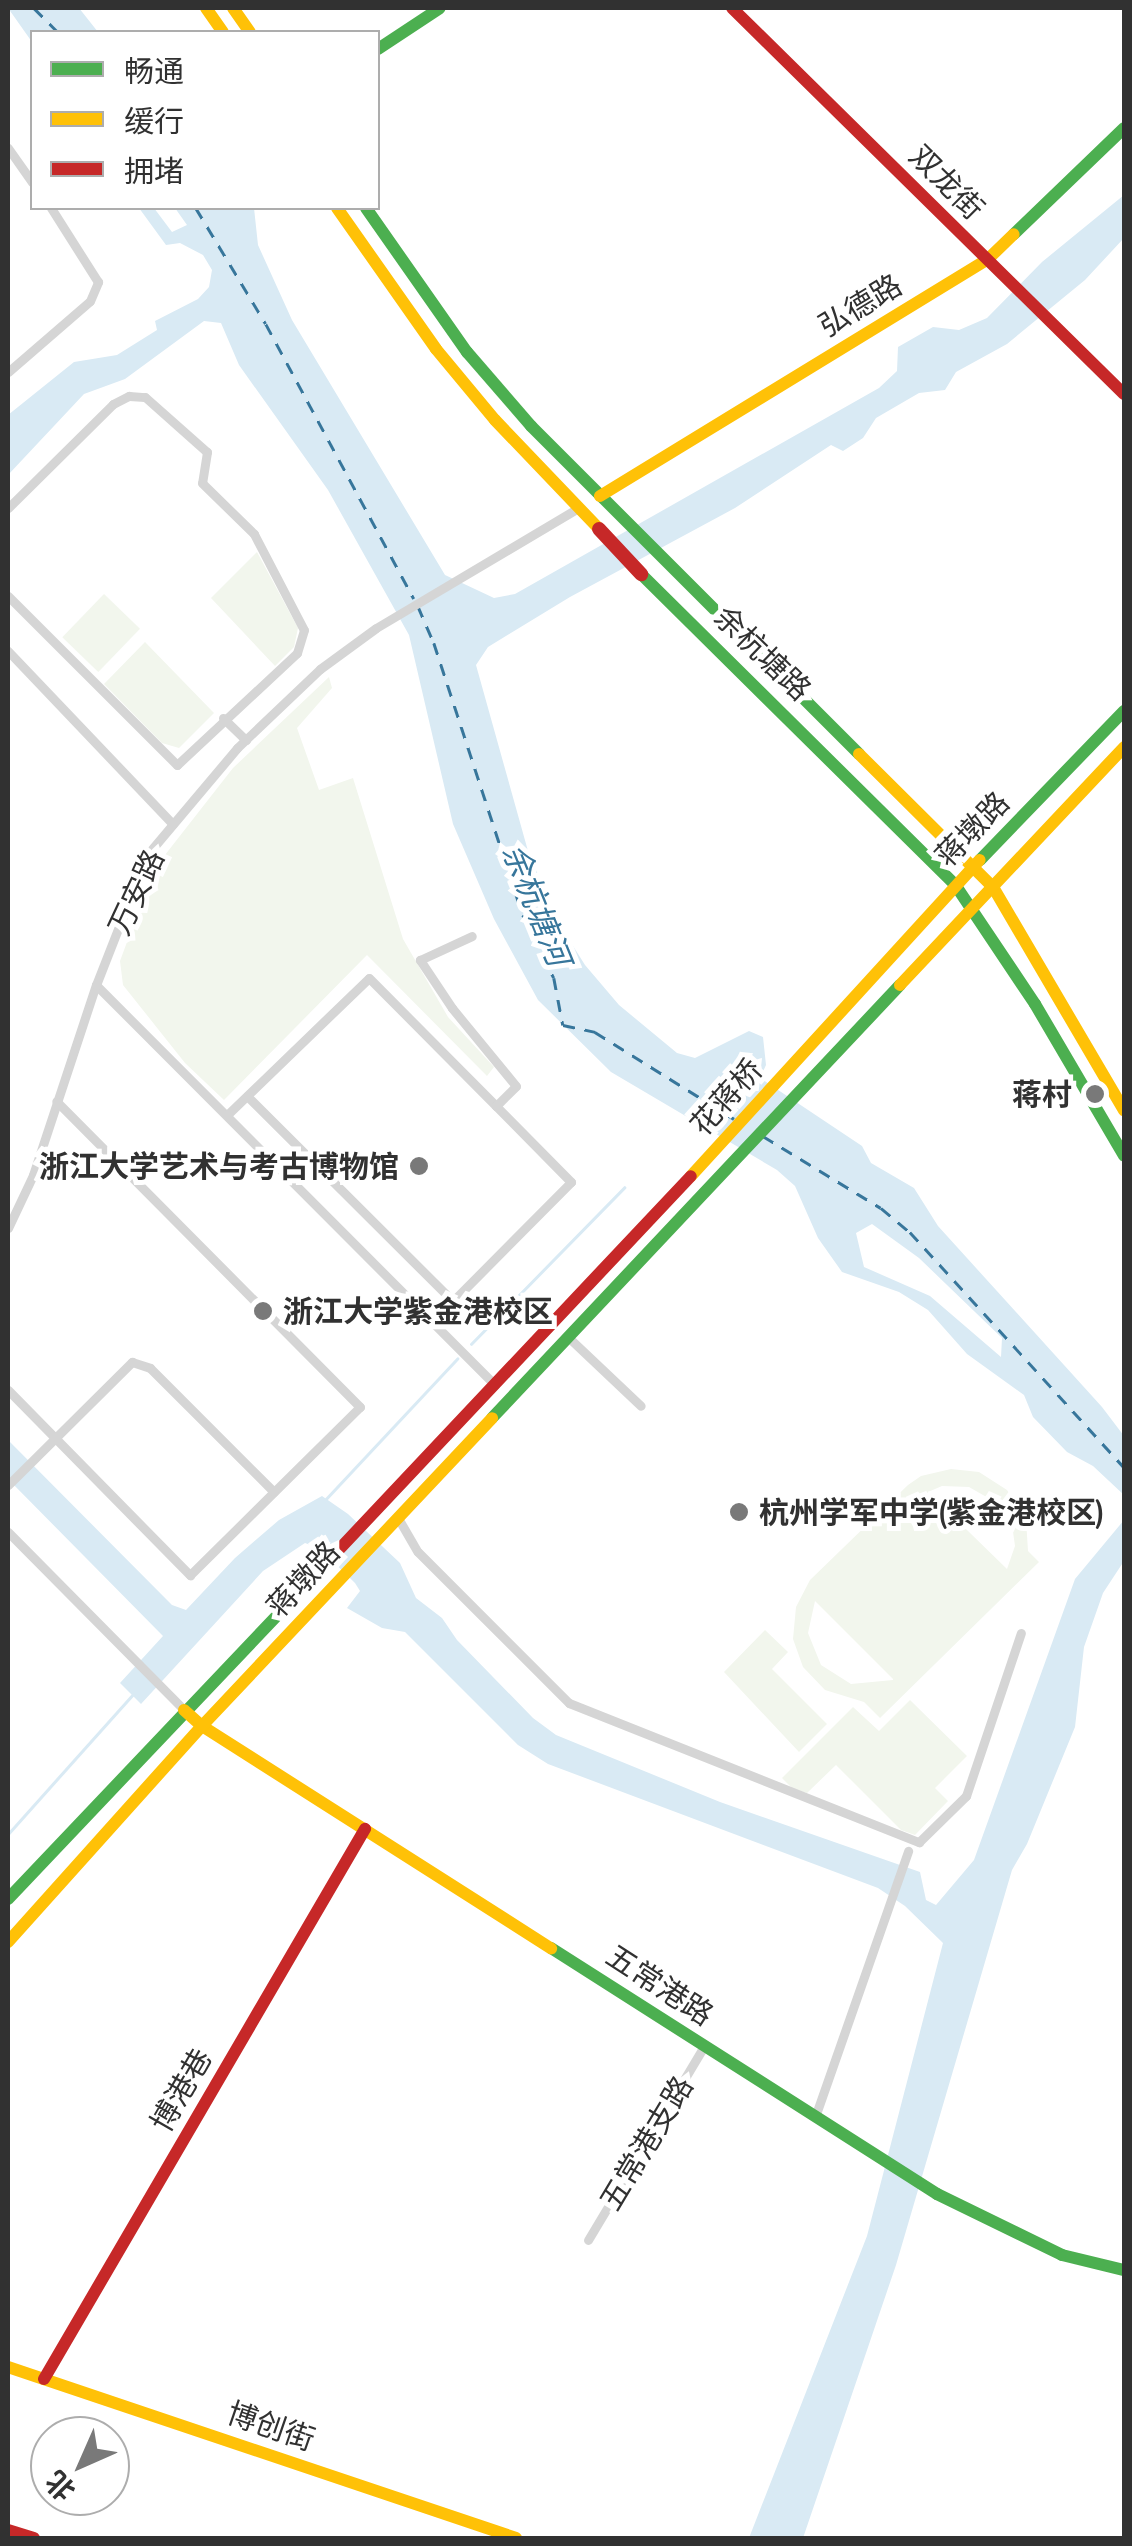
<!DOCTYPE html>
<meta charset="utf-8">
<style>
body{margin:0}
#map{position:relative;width:1132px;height:2546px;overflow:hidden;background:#fff;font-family:"Asap Condensed","Noto Sans SC",sans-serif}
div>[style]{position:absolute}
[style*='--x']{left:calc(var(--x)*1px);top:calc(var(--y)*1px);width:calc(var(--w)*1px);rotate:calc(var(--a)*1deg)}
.green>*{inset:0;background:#f2f6ed;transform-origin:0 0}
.water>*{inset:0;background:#d9eaf4}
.stream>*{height:2.5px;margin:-1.25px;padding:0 1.25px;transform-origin:1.25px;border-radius:1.25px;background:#d9eaf4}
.ferry>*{height:2.5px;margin-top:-1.25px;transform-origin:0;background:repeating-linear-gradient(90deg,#37769b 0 12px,transparent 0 22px)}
.street>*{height:9px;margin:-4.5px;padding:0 4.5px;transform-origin:4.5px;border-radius:4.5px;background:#d5d5d5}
.fast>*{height:12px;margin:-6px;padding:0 6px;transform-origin:6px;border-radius:6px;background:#4caf50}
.slow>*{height:12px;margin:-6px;padding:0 6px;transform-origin:6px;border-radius:6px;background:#ffc107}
.jam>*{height:12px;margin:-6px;padding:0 6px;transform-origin:6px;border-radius:6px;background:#c62828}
.jam-bridge>*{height:14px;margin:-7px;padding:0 7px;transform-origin:7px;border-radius:7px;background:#c62828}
.dots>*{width:28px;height:28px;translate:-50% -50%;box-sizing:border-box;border:5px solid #fff;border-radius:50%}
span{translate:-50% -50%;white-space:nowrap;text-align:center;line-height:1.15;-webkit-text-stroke:10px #fff;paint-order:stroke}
.street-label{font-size:30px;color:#313131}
.poi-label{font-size:30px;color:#313131;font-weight:700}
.right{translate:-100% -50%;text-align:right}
.left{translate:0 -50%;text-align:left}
.water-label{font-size:32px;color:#37769b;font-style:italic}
.frame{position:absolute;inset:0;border:10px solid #313131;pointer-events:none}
.legend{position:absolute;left:30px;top:30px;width:350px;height:180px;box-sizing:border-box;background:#fff;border:2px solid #adadad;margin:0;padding:12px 18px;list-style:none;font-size:30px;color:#313131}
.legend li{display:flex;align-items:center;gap:20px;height:50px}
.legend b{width:50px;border:2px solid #adadad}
.north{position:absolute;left:30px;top:2416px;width:100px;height:100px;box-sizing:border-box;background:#fff;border:2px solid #adadad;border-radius:50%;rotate:225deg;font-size:28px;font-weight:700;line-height:40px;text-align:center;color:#313131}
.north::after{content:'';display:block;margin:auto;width:35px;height:45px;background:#797979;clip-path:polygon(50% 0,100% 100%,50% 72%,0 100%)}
</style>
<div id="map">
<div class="green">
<i style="clip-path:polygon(257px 552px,298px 628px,294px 647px,275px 666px,211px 598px)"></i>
<i style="left:104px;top:594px;width:50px;height:60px;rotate:44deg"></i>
<i style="clip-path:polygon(145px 642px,214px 713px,179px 748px,162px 743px,104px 684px)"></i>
<i style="clip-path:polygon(329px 677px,332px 688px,297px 728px,319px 790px,353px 778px,403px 939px,448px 1017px,494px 1067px,487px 1076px,367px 955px,224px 1100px,185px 1063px,123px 985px,120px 961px,154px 869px,233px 768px)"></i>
<i style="clip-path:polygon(evenodd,951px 1469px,979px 1472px,1007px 1490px,1026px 1519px,1028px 1551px,1039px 1562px,880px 1718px,864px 1702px,825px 1690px,803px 1667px,793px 1639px,796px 1607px,810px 1580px,908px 1485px,921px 1476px,951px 1469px,942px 1486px,969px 1487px,997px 1503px,1013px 1532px,1015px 1546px,1007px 1569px,928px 1492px,942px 1486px,951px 1469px,815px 1601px,893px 1679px,893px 1680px,851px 1684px,821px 1665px,808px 1633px,815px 1601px)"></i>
<i style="clip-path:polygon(765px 1630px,788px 1652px,772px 1669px,827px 1724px,799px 1752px,724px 1672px)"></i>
<i style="clip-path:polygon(910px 1700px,967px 1756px,935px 1788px,948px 1801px,915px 1835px,901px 1830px,836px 1765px,807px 1793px,793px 1789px,782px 1778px,853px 1707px,879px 1731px)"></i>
</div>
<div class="water">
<i style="clip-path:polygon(8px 8px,79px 8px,98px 32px,32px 32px,32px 42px)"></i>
<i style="clip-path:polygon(evenodd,1124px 195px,1124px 238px,1085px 280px,1007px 344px,956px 372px,945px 390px,919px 393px,876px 418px,863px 438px,843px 451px,831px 445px,735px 508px,570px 597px,488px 647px,476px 665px,528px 851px,558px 922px,585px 965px,619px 1005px,677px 1053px,695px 1058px,749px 1031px,763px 1037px,766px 1065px,760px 1078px,862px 1146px,871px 1163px,914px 1188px,938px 1226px,1102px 1407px,1124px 1436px,1124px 1495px,1093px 1466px,1067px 1452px,1033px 1417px,1024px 1395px,967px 1354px,928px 1310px,899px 1292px,842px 1272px,818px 1238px,795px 1186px,777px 1170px,611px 1072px,538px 1000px,494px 919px,453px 824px,409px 635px,328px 490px,239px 365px,221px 323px,204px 321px,125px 379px,84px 394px,8px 475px,8px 415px,74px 362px,117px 355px,157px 330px,155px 321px,198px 299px,209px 287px,212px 270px,203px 255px,180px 243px,166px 245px,139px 208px,154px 208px,172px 232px,187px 225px,175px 208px,254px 208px,258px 245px,292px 320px,445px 575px,494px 598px,515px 594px,879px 388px,897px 371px,898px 347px,933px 327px,959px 330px,987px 318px,1042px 262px,1124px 195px,872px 1224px,919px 1258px,1002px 1338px,1001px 1357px,930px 1296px,864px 1267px,856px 1233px,872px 1224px)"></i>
<i style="clip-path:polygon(8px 1440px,172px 1605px,186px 1610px,235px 1558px,279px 1520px,322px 1496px,348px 1514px,400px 1563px,416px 1598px,442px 1618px,457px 1640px,533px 1718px,556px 1735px,720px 1802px,920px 1872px,926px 1900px,936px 1905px,974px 1860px,1075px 1579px,1124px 1520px,1124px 1561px,1103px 1593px,1084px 1647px,1075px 1727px,1027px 1844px,1012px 1870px,896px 2265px,803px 2538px,749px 2538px,867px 2236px,943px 1943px,905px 1906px,878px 1888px,548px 1764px,518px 1745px,405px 1632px,382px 1628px,347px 1608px,360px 1591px,355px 1583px,319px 1548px,305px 1543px,263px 1571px,141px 1704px,120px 1683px,163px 1636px,8px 1479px)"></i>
</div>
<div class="stream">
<i style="--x:471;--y:1344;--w:219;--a:-45.6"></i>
<i style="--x:324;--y:1501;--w:195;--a:-46.9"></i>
<i style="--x:8;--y:1834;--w:188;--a:-48.2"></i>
</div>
<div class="ferry">
<i style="--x:34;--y:8;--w:34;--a:45"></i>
<i style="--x:196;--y:208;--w:135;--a:58.9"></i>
<i style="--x:266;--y:324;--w:312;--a:61.7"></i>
<i style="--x:418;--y:606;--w:40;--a:66.6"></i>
<i style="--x:434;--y:643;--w:286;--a:71.9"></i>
<i style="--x:523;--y:915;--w:70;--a:63.8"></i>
<i style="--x:554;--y:978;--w:48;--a:79.2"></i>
<i style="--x:563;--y:1025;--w:33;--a:12"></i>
<i style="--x:595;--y:1032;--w:164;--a:32"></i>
<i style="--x:763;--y:1136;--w:138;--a:31.4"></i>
<i style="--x:881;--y:1208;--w:38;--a:40"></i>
<i style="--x:910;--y:1232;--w:318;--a:47.7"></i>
</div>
<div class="street">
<i style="--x:8;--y:148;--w:42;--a:54.8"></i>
<i style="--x:8;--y:372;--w:108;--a:-40.9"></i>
<i style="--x:90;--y:301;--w:21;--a:-67"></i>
<i style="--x:98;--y:282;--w:88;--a:-122.4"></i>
<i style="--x:8;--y:508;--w:148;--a:-44.7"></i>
<i style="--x:113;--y:404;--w:18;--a:-27"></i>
<i style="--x:129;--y:396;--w:16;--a:4"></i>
<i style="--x:145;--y:397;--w:83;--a:41.6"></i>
<i style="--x:207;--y:452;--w:31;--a:99"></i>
<i style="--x:202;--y:483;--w:73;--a:44.4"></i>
<i style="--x:254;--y:534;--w:108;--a:62.5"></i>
<i style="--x:304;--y:630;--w:24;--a:107"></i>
<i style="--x:297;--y:653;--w:164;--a:137"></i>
<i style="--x:177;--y:765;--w:239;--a:-135"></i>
<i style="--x:8;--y:651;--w:239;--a:46.4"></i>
<i style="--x:223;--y:718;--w:32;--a:44"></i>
<i style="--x:96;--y:985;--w:565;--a:45.07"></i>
<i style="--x:247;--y:1096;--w:291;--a:44.9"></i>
<i style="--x:227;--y:1115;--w:197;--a:-44"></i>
<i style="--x:369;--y:978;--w:180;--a:45.2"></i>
<i style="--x:8;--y:1228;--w:59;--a:-64.7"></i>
<i style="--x:33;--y:1175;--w:200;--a:-71.7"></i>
<i style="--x:96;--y:985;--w:140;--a:-68.6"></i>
<i style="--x:147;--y:855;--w:140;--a:-49.9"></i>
<i style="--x:237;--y:748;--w:115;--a:-43.6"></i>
<i style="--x:320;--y:669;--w:69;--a:-36.2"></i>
<i style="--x:376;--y:628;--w:235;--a:-30.7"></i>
<i style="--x:433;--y:1321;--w:196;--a:-45.2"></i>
<i style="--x:571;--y:1182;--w:107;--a:-134.6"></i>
<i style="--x:496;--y:1106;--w:28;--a:-45"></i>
<i style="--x:516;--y:1086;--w:101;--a:-129.4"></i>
<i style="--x:452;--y:1008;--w:58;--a:-123.7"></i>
<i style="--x:420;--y:960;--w:57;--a:-24.8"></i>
<i style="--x:568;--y:1337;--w:100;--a:43.4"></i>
<i style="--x:8;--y:1390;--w:260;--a:45.5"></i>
<i style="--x:190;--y:1575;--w:239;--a:-44.7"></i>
<i style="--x:360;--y:1407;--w:431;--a:-134.8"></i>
<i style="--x:8;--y:1485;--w:175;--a:-44.8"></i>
<i style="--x:132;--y:1362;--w:19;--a:18"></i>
<i style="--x:150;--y:1368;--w:175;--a:45"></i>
<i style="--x:398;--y:1518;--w:39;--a:60"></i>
<i style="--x:418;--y:1552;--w:214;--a:45"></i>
<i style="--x:569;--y:1703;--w:377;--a:21.7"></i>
<i style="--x:919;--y:1842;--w:66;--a:-44.4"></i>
<i style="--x:966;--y:1796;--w:172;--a:-71.4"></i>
<i style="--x:8;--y:1532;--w:250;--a:45.3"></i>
<i style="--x:815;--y:2117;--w:282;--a:-70.7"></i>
<i style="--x:588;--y:2240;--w:226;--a:-59.1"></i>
</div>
<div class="fast">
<i style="--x:378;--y:49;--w:74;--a:-33.5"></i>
<i style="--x:366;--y:208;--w:176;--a:55"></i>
<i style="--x:467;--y:352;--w:98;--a:49.1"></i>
<i style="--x:531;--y:426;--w:464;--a:45"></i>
<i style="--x:1014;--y:234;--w:153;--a:-43.9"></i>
<i style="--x:641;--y:574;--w:443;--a:44.7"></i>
<i style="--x:956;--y:886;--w:142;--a:56.2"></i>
<i style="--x:1035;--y:1004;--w:176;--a:59.6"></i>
<i style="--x:980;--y:860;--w:207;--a:-46"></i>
<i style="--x:492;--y:1418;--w:595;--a:-46.7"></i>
<i style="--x:8;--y:1899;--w:398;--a:-46.5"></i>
<i style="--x:551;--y:1948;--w:458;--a:32.5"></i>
<i style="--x:937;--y:2194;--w:139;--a:26"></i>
<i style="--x:1062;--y:2255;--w:64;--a:13.6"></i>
</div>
<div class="slow">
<i style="--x:206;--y:8;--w:29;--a:55"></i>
<i style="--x:233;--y:8;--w:29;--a:55"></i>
<i style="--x:337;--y:208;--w:172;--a:54.9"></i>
<i style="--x:436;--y:349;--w:92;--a:50.3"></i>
<i style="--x:495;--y:420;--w:151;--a:46.3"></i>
<i style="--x:600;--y:496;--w:453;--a:-31.4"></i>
<i style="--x:987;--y:260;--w:37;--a:-44"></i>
<i style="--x:859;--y:754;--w:189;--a:44.8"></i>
<i style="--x:993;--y:887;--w:259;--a:59.6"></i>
<i style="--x:900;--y:985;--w:327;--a:-46.7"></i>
<i style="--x:691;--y:1176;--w:428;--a:-47.6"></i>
<i style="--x:184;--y:1710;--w:24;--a:42"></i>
<i style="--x:202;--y:1726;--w:414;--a:32.5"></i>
<i style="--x:8;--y:1942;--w:290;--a:-48.1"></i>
<i style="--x:202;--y:1726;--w:423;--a:-46.7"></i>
<i style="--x:8;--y:2367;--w:536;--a:18.6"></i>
</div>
<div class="jam">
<i style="--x:732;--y:8;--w:550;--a:44.56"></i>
<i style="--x:282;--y:1610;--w:596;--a:-46.7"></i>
<i style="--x:44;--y:2379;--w:637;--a:-59.73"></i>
<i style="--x:8;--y:2530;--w:27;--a:17"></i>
</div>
<div class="jam-bridge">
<i style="--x:599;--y:529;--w:62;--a:47"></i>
</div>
<div class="dots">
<i style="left:1095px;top:1094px;background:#797979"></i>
<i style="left:419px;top:1166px;background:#797979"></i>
<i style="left:263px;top:1311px;background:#797979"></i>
<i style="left:739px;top:1512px;background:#797979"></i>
</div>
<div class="street-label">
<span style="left:947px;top:182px;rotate:45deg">双龙街</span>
<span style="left:860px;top:305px;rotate:-31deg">弘德路</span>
<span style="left:763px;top:653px;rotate:44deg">余杭塘路</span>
<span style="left:972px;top:829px;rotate:-46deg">蒋墩路</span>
<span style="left:136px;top:892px;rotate:-65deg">万安路</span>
<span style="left:726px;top:1097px;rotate:-48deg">花蒋桥</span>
<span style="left:303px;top:1579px;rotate:-47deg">蒋墩路</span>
<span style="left:660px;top:1985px;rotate:33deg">五常港路</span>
<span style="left:181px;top:2090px;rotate:-60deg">博港巷</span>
<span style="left:646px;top:2143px;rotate:-59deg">五常港支路</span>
<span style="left:271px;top:2426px;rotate:19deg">博创街</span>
</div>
<div class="poi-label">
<span class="right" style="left:1072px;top:1094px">蒋村</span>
<span class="right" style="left:399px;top:1166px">浙江大学艺术与考古博物馆</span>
<span class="left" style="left:283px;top:1311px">浙江大学紫金港校区</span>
<span class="left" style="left:759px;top:1512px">杭州学军中学(紫金港校区)</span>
</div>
<div class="water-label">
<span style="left:536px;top:905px;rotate:68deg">余杭塘河</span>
</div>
<div class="frame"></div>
<ul class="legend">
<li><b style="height:12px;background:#4caf50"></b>畅通</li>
<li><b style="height:12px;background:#ffc107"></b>缓行</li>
<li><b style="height:12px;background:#c62828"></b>拥堵</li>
</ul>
<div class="north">北</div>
</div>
